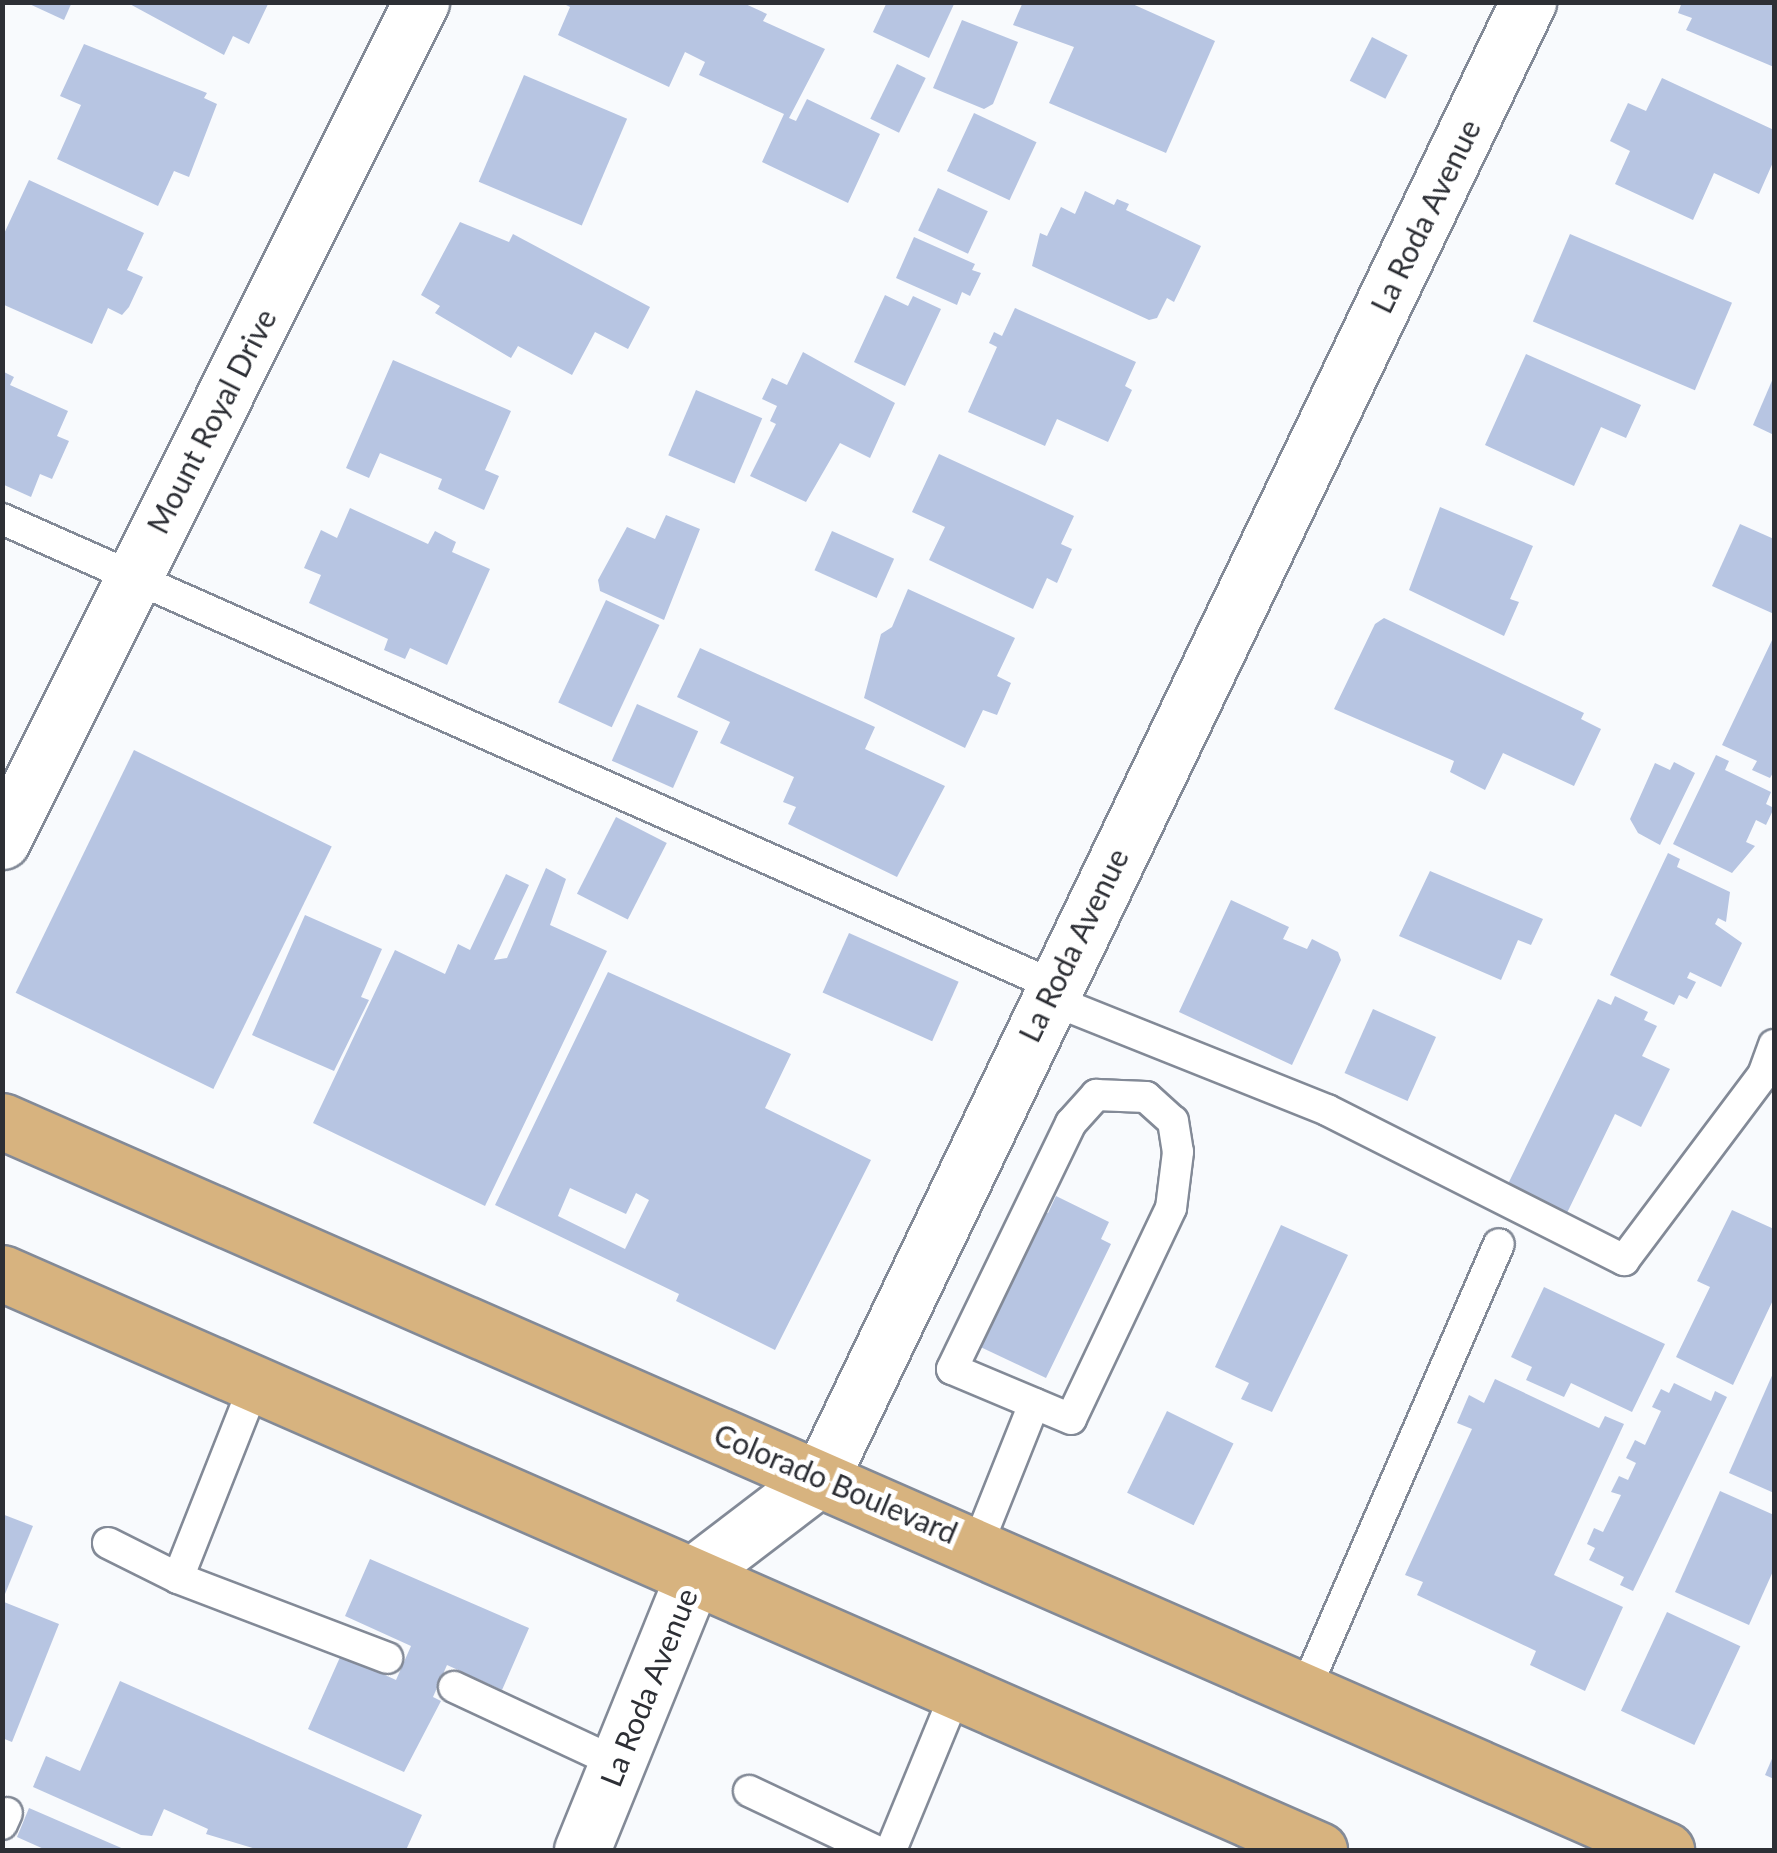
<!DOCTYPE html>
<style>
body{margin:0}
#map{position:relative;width:1777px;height:1853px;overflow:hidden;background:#f8fafd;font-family:Lato,sans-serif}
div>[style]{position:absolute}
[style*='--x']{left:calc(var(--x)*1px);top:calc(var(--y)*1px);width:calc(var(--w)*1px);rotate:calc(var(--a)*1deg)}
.building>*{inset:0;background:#b7c5e2;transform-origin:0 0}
.roads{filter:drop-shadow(2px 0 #838a97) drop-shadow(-2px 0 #838a97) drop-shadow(0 2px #838a97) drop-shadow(0 -2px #838a97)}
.service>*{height:30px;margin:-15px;padding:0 15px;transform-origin:15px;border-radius:15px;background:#fff}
.minor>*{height:55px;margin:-27.5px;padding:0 27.5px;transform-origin:27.5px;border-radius:27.5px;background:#fff}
.primary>*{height:55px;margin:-27.5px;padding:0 27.5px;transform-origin:27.5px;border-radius:27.5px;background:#d7b37f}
span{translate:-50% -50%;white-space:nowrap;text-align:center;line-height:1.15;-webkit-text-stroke:10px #fff;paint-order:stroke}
.street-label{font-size:30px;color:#2d2f35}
.frame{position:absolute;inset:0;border:5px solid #2d2f35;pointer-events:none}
</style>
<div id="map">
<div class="building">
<i style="clip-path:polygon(25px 2px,72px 2px,64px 20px)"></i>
<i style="clip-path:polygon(126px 2px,269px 2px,249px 44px,233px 36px,224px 55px)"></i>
<i style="clip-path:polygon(560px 2px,741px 2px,767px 14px,763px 21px,825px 49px,789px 118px,796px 121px,807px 99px,880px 134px,848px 203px,762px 162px,784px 114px,699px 75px,705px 62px,685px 52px,669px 87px,558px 35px,570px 7px)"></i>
<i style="clip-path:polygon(887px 2px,955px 2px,929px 58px,873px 32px)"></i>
<i style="clip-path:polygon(1023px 2px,1128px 2px,1215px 41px,1166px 153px,1049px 103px,1074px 47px,1013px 25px)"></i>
<i style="clip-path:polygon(1682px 2px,1774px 2px,1774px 67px,1686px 30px,1692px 18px,1678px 13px)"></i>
<i style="clip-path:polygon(962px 20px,1018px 42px,993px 104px,984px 109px,933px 88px)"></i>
<i style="left:1372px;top:37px;width:40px;height:49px;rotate:27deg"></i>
<i style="clip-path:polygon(84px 44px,207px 93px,204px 98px,217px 104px,189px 177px,174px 171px,158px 206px,57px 159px,81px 105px,60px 96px)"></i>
<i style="left:897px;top:64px;width:32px;height:61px;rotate:26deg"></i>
<i style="left:524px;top:75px;width:112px;height:116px;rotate:23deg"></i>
<i style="clip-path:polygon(1662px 78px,1774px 130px,1774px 160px,1759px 194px,1714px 173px,1693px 220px,1615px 184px,1630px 151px,1610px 141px,1628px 103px,1646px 111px)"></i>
<i style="left:974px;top:113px;width:69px;height:64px;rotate:25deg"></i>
<i style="clip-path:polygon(29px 180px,144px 233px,127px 270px,143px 277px,129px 307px,122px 315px,108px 308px,92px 344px,2px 304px,2px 238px)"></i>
<i style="left:938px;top:188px;width:55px;height:47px;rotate:25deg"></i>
<i style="clip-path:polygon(1085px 191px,1114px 205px,1117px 199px,1129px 204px,1126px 210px,1201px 246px,1174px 302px,1167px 298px,1157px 318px,1149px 320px,1032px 266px,1040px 233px,1047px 236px,1061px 207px,1075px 214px)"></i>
<i style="clip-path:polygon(460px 222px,509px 242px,513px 234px,650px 307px,628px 349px,595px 332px,572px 375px,518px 346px,511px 358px,435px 313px,440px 306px,421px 295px)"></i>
<i style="left:1570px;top:234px;width:176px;height:95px;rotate:23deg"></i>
<i style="clip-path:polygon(914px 237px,975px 264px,972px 270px,981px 273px,970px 296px,962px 292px,957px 305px,896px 278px)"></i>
<i style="clip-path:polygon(885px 295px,908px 306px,913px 296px,941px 309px,905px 386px,854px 362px)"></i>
<i style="clip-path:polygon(1015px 308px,1136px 362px,1125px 386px,1132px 390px,1108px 442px,1057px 419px,1045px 446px,968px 412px,997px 347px,989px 343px,994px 332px,1002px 336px)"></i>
<i style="clip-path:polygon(803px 352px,895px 403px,870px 458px,840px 443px,806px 502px,750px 476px,776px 424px,770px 421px,777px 406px,762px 399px,772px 378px,787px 385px)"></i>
<i style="clip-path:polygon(1526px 354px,1641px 405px,1626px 438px,1601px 427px,1574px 486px,1485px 445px)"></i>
<i style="clip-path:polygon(393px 360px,511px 411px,485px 470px,499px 476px,484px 510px,438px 489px,442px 479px,380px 453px,369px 478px,346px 468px)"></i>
<i style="clip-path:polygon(2px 371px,14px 377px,10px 385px,68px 411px,57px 436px,69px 441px,52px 479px,40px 474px,31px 497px,2px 484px)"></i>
<i style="clip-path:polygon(1774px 376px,1774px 435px,1753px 425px)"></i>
<i style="left:696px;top:390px;width:72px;height:71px;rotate:23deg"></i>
<i style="clip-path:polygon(939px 454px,1074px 516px,1061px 544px,1072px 549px,1057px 583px,1047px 578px,1033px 609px,929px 560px,945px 527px,912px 512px)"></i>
<i style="clip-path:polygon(1440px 507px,1533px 546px,1510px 599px,1519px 602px,1504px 636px,1409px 590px)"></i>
<i style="clip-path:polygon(350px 508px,428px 544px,435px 531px,456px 542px,452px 552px,490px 569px,447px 665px,410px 648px,405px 659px,384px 650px,388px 639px,309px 603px,321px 575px,304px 568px,321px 530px,337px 538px)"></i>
<i style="clip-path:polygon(666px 515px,700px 529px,664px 620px,600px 591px,598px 580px,627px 527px,655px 539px)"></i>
<i style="clip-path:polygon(1740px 524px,1774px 539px,1774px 614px,1712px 586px)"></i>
<i style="left:832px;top:531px;width:68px;height:43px;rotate:24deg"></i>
<i style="clip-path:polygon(908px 589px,1015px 638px,997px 676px,1011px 683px,997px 715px,983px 710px,965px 748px,864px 698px,881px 634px,892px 627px)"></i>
<i style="left:606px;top:600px;width:59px;height:113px;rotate:25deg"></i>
<i style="clip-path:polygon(1384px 618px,1584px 713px,1581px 719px,1601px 729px,1574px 786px,1503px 753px,1485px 790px,1450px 772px,1454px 761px,1334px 709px,1375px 624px)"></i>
<i style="clip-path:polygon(1774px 636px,1774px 771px,1770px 778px,1752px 770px,1757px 761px,1722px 745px)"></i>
<i style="clip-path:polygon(700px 648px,875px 727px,865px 749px,945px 786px,897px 877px,788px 824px,796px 807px,783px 802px,794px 777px,720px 743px,730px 722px,677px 697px)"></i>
<i style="left:637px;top:704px;width:67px;height:62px;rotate:24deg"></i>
<i style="left:134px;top:750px;width:220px;height:270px;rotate:26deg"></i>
<i style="clip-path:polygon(1716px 755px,1729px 761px,1725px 770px,1771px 792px,1766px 804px,1774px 808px,1766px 825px,1756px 820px,1746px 842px,1755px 846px,1732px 873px,1673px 844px)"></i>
<i style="clip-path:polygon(1674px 762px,1695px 773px,1660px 845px,1638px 833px,1630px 819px,1655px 763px,1670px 770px)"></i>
<i style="left:616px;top:817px;width:57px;height:86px;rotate:27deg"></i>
<i style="clip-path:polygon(1668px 853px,1680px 859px,1677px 867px,1730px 892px,1726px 922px,1718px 918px,1715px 924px,1742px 943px,1721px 987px,1690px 972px,1687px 978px,1696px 982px,1687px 999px,1679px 995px,1674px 1005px,1610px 975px)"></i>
<i style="clip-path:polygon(546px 868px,566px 879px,550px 925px,607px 951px,485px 1206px,313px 1123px,395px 950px,445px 974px,458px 944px,470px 950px,506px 874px,529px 885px,494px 960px,507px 958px)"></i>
<i style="clip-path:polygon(1430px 871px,1543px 919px,1531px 945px,1518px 940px,1501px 980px,1399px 936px)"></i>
<i style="clip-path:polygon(1231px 900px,1289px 927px,1283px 939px,1307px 949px,1312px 939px,1338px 952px,1341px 960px,1292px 1065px,1179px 1012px)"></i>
<i style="clip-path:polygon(305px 915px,382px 949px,361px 997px,369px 1000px,334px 1071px,252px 1035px)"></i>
<i style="left:849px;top:933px;width:120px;height:65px;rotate:24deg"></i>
<i style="clip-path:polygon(evenodd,608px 972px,791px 1054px,765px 1108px,871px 1160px,775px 1350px,676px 1301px,679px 1294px,495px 1205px,608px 972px,570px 1188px,626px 1214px,636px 1193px,649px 1200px,625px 1249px,558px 1216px,570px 1188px)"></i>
<i style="clip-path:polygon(1615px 996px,1648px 1012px,1644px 1020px,1657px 1026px,1642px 1056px,1670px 1069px,1641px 1127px,1615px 1114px,1567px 1213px,1508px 1184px,1598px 999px,1611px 1005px)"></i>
<i style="left:1373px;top:1009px;width:69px;height:70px;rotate:24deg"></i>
<i style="clip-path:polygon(1056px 1196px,1109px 1222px,1101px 1239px,1111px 1244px,1046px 1378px,972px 1343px,1037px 1208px,1048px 1213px)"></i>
<i style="clip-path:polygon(1732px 1210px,1774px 1229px,1774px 1298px,1733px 1385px,1676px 1357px,1710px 1287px,1697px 1281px)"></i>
<i style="clip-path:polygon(1281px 1225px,1348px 1255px,1272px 1412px,1241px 1399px,1249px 1383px,1215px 1367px)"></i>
<i style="clip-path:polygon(1544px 1287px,1665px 1344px,1632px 1412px,1571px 1383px,1564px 1397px,1526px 1380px,1532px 1367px,1511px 1357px)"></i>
<i style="clip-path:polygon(1774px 1371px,1774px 1493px,1729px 1473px)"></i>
<i style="clip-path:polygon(1495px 1379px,1599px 1428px,1605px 1416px,1624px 1424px,1554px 1575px,1623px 1607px,1585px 1691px,1530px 1665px,1536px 1651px,1417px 1595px,1423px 1582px,1405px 1575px,1472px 1429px,1457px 1423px,1469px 1395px,1484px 1403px)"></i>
<i style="clip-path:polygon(1674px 1383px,1711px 1401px,1715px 1391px,1727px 1397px,1633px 1591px,1620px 1585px,1624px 1577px,1589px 1560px,1595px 1548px,1587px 1544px,1594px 1528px,1603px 1532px,1621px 1495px,1611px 1492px,1619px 1476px,1628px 1480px,1636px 1463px,1626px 1458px,1635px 1440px,1645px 1445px,1661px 1411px,1652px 1407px,1661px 1389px,1669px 1393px)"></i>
<i style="left:1167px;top:1411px;width:74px;height:91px;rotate:26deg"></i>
<i style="clip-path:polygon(1720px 1491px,1774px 1515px,1774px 1569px,1749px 1625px,1675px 1592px)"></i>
<i style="clip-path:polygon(2px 1514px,33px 1526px,5px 1594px,2px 1593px)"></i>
<i style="clip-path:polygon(370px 1559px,529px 1628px,502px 1690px,447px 1665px,433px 1697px,441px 1701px,404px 1772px,308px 1729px,341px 1655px,396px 1680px,411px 1646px,345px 1616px)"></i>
<i style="clip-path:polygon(4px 1602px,59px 1624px,12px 1742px,2px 1738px)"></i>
<i style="left:1667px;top:1612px;width:81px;height:109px;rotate:25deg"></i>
<i style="clip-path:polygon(120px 1681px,422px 1815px,406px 1850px,259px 1850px,206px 1834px,208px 1829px,164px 1809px,152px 1836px,141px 1835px,33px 1787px,46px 1756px,80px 1771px)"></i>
<i style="clip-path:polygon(1774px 1754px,1774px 1779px,1765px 1775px)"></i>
<i style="clip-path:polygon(29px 1808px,126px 1850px,46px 1850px,17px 1837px)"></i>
</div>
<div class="roads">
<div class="service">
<i style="--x:2;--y:519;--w:1150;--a:23.91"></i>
<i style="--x:1047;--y:998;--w:302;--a:21.8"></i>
<i style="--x:1327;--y:1110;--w:333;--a:26.8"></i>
<i style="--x:1624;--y:1260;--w:231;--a:-53.1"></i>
<i style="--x:1763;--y:1075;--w:32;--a:-70"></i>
<i style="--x:1096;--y:1095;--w:50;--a:2.3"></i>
<i style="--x:1146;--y:1097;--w:36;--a:42"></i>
<i style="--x:1173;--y:1121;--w:31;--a:81"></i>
<i style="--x:1178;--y:1152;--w:56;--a:97.1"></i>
<i style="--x:1171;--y:1208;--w:233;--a:115.4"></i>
<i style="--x:1071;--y:1419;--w:129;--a:-157.2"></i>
<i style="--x:952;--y:1369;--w:273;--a:-64.2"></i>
<i style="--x:1071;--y:1123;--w:38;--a:-48"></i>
<i style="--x:108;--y:1543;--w:78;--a:26.6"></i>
<i style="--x:178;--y:1578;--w:209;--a:-68.4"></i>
<i style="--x:978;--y:1544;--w:151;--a:-68.2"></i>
<i style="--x:178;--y:1578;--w:224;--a:20.9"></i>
<i style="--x:454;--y:1687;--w:180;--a:25"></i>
<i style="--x:1305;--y:1690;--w:486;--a:-66.5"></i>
<i style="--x:749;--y:1791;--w:138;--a:25.3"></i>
<i style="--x:2;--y:1824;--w:12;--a:-66"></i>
<i style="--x:891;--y:1850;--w:173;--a:-67.6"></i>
</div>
<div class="minor">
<i style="--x:2;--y:841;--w:938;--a:-63.46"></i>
<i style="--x:582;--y:1850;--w:298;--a:-67.9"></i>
<i style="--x:694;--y:1574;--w:160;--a:-37.4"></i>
<i style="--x:821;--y:1477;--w:1636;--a:-64.39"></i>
</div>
<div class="primary">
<i style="--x:2;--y:1121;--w:1817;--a:23.66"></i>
<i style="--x:2;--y:1273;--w:1438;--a:23.66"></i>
</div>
</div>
<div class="street-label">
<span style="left:1425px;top:216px;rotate:-64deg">La Roda Avenue</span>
<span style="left:211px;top:421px;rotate:-63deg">Mount Royal Drive</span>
<span style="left:1073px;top:945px;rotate:-64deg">La Roda Avenue</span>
<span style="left:836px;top:1483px;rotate:23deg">Colorado Boulevard</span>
<span style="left:648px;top:1687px;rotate:-68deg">La Roda Avenue</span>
</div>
<div class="frame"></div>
</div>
